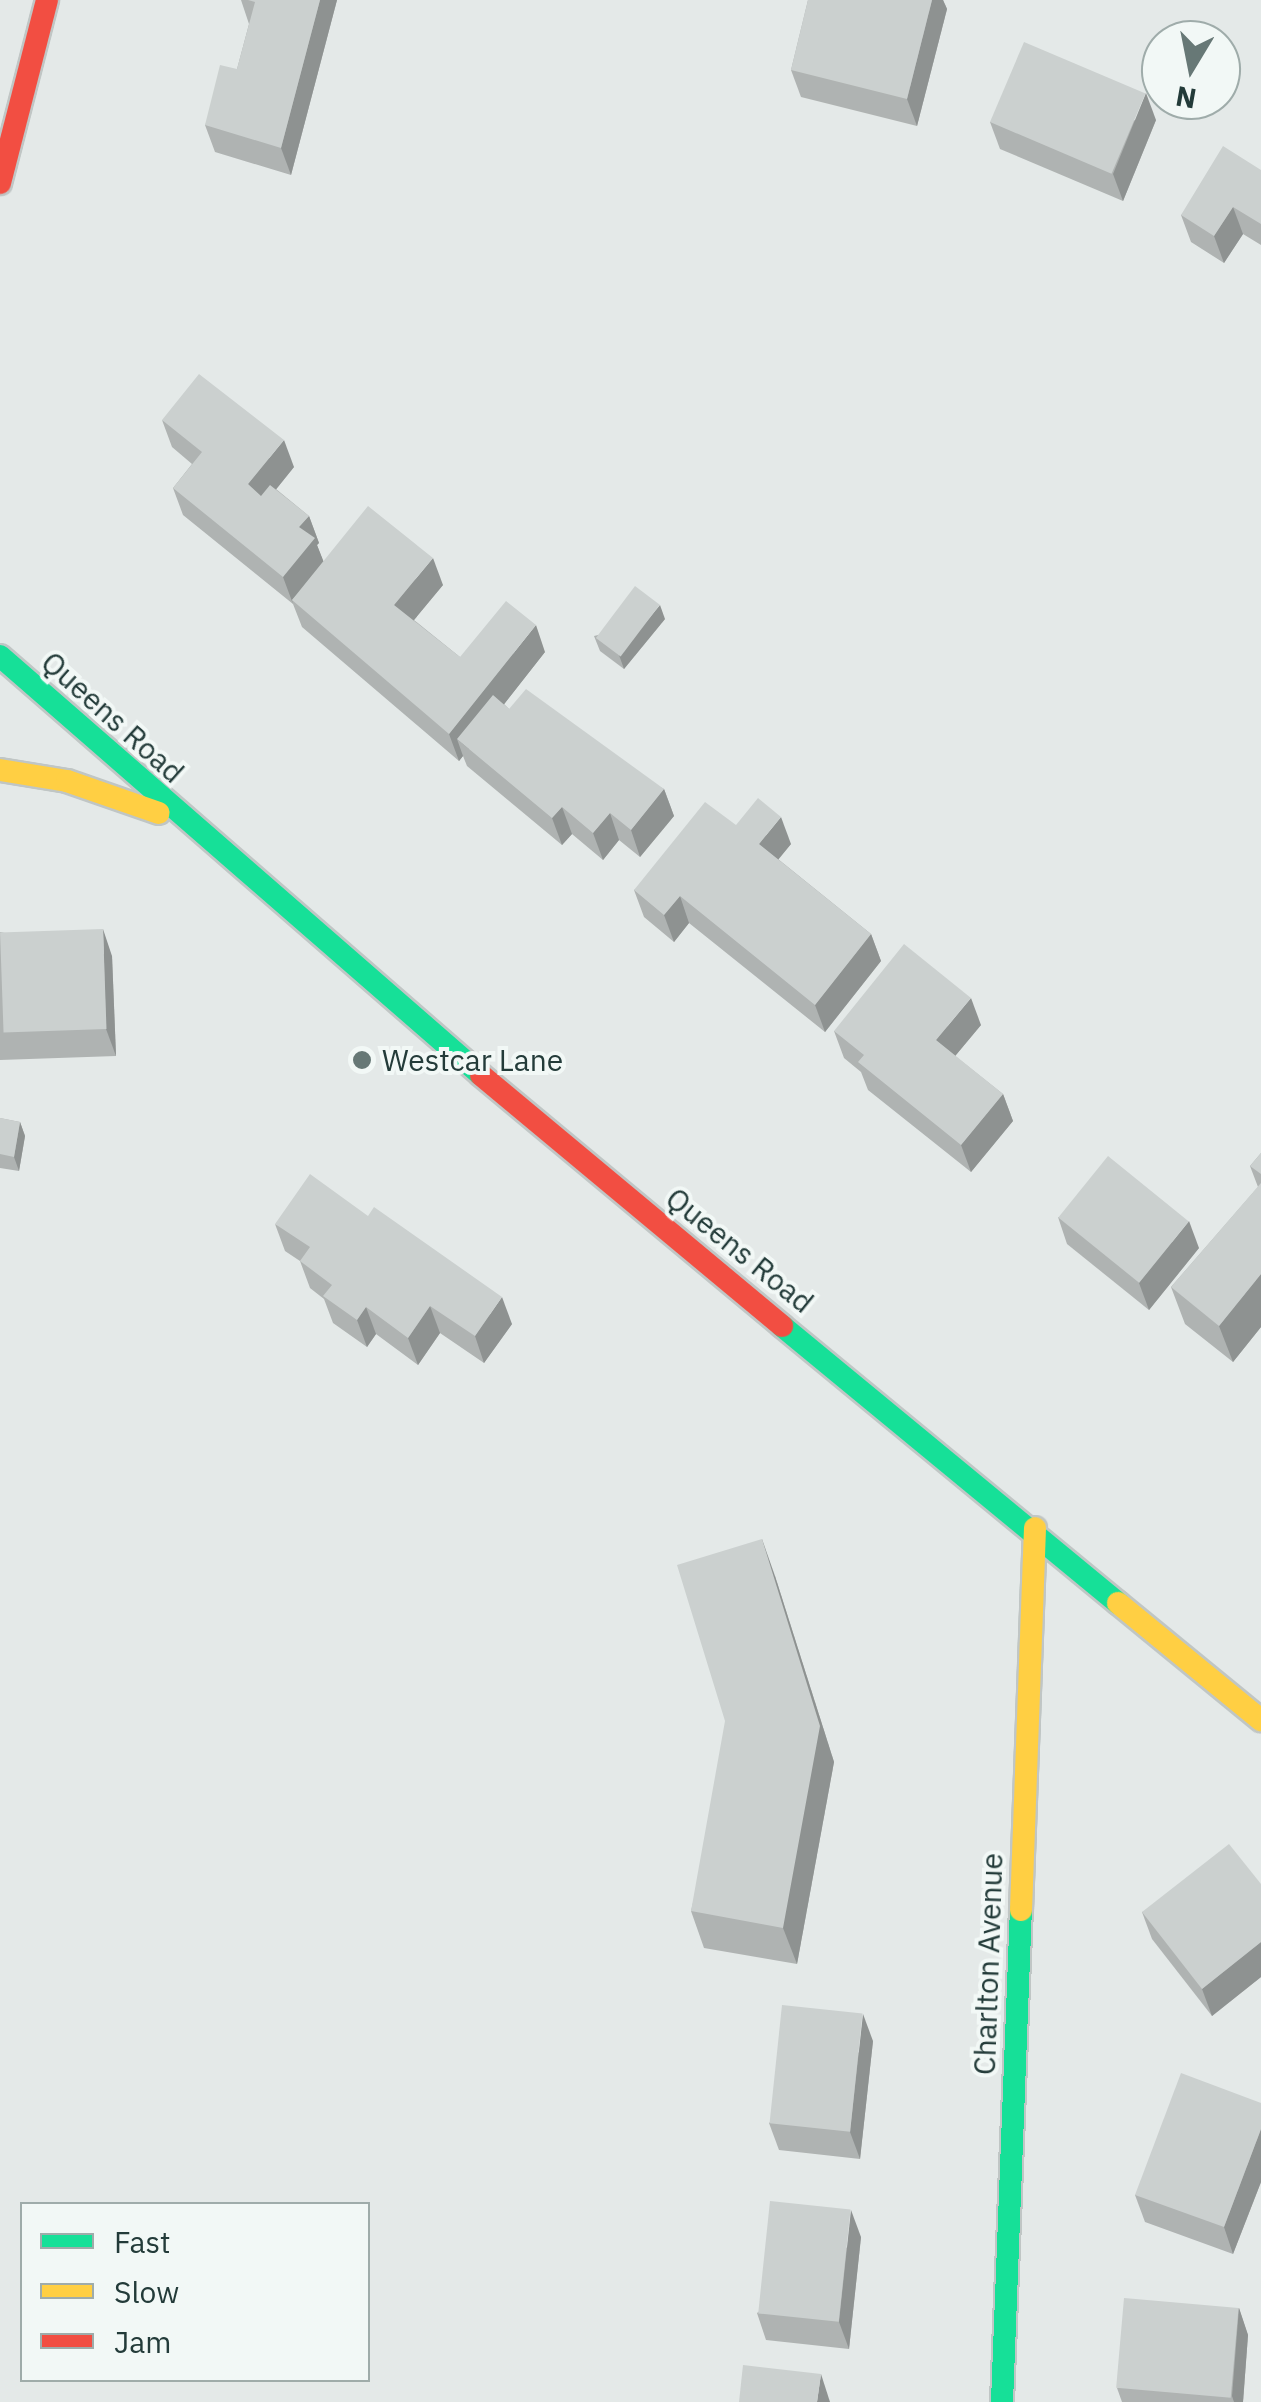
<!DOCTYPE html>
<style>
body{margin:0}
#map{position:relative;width:1261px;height:2402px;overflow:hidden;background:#e4e9e8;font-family:"IBM Plex Sans",sans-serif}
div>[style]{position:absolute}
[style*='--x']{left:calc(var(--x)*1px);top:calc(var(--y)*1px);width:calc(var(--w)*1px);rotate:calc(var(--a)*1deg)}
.roads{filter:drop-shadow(2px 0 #c0c6c5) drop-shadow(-2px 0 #c0c6c5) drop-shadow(0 2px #c0c6c5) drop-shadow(0 -2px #c0c6c5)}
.fast>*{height:22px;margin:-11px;padding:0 11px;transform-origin:11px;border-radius:11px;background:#16e098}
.slow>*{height:22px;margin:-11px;padding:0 11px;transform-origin:11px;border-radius:11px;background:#ffcf43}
.jam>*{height:22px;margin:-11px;padding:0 11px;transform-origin:11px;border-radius:11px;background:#f24e42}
.wall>*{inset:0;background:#afb3b2}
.shaded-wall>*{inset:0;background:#8e9291}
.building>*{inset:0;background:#cbd0cf;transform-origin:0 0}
.dots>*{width:28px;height:28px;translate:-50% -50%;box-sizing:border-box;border:5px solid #f2f8f6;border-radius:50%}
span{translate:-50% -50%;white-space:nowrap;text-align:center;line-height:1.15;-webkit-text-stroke:8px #f2f8f6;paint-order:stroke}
.street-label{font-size:30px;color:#233b39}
.poi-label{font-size:30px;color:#233b39}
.left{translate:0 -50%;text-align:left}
.legend{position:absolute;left:20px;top:2202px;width:350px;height:180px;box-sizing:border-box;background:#f2f8f6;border:2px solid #9facaa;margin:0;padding:12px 18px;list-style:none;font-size:30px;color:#233b39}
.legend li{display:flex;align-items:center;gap:20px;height:50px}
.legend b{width:50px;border:2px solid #9facaa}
.north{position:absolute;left:1141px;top:20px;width:100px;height:100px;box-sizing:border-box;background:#f2f8f6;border:2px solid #9facaa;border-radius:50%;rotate:190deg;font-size:28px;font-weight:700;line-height:40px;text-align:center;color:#233b39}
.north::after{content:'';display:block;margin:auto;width:35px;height:45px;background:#677876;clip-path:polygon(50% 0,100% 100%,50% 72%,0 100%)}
</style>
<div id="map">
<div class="roads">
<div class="fast">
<i style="--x:0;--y:656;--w:638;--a:41.06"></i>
<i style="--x:782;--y:1326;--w:435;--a:39.5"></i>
<i style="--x:1002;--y:2402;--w:492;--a:-87.8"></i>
</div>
<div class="slow">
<i style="--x:0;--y:770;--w:68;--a:9.3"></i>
<i style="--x:67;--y:781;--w:97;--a:19.2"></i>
<i style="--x:1118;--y:1603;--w:185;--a:39.3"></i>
<i style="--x:1021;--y:1910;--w:382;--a:-87.9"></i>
</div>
<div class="jam">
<i style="--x:0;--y:183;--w:189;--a:-75.6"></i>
<i style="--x:481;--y:1075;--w:392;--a:39.8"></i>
</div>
</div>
<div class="wall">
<i style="clip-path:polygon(241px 0,337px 0,291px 175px,215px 152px,205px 125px,237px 69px,249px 24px)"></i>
<i style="clip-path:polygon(808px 0,943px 0,947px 9px,917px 126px,801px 97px,791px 70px)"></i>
<i style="clip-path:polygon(1156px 120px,1123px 201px,1000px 149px,990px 122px)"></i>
<i style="clip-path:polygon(1261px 170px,1261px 245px,1243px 234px,1224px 263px,1191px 242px,1181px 215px)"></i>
<i style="clip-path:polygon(162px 420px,294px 467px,276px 489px,309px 516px,319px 543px,317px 545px,323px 561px,443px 585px,414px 620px,460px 657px,545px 652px,504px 704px,509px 709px,664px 789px,674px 816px,640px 857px,619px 840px,603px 860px,572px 834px,562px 845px,467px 766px,463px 756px,459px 761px,302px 627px,293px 604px,183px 515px,173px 488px,192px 464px,172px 447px)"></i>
<i style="clip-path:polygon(665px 619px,624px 669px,600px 651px,594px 636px)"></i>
<i style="clip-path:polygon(736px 825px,791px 844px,778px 859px,871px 934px,881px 961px,825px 1032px,689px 923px,674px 942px,644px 917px,634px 890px)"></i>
<i style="clip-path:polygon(0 932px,112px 956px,116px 1056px,0 1060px)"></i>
<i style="clip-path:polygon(981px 1025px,955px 1056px,1003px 1094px,1013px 1121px,971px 1172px,868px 1090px,861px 1072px,844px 1058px,834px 1031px)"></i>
<i style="clip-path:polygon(0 1118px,20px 1122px,25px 1136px,19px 1171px,0 1168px)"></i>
<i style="clip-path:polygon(1261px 1153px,1261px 1327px,1233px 1362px,1185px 1324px,1171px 1287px,1258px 1187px,1250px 1166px)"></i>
<i style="clip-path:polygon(1058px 1217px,1199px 1248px,1149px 1310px,1067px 1244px)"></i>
<i style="clip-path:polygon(275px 1224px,512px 1324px,484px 1363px,440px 1333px,418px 1365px,376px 1334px,367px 1347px,333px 1323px,324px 1299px,310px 1288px,300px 1261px,285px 1251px)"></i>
<i style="clip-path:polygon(775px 1576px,834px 1762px,797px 1964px,704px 1948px,691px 1911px)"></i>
<i style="clip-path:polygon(1261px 1884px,1261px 1977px,1212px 2016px,1152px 1939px,1142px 1912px)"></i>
<i style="clip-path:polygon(873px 2041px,860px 2159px,779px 2150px,769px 2123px)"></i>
<i style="clip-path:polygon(1261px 2103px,1261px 2182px,1233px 2254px,1145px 2222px,1135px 2195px)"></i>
<i style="clip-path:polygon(861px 2237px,849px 2349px,766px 2340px,757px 2313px)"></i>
<i style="clip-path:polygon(1239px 2308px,1248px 2335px,1243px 2402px,1122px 2402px,1117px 2388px)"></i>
</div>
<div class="shaded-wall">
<i style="clip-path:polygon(320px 0,337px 0,291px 175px,281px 148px)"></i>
<i style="clip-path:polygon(932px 0,943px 0,947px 9px,917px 126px,907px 99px)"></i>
<i style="clip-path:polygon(1146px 93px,1156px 120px,1123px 201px,1113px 174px)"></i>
<i style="clip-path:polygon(1233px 207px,1243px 234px,1224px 263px,1214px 236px)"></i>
<i style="clip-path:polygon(284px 440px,294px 467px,258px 512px,248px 484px)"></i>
<i style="clip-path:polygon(309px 516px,319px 543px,317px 545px,325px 565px,292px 600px,293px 604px,283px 577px,299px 527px)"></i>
<i style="clip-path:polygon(433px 558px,443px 585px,404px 632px,394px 605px)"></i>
<i style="clip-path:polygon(660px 605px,665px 619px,624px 669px,619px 655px)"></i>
<i style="clip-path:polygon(536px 625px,545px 652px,469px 749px,457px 739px,463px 756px,459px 761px,449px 734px)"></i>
<i style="clip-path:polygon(664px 789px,674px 816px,640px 857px,631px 830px)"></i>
<i style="clip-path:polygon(562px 807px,572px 834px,562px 845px,552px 818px)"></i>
<i style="clip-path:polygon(610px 813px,619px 840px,603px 860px,593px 833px)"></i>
<i style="clip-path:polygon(781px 817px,791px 844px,769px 871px,759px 844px)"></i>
<i style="clip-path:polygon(680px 896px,689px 923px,674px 942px,664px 915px)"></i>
<i style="clip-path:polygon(103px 929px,112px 956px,116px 1056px,106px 1029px)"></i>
<i style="clip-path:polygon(871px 934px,881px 961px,825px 1032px,815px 1005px)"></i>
<i style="clip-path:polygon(971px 998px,981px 1025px,946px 1067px,936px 1040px)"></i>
<i style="clip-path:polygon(1003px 1094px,1013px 1121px,971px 1172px,961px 1145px)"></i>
<i style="clip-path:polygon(20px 1122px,25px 1136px,19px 1171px,14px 1157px)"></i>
<i style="clip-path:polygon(1189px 1221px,1199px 1248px,1149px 1310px,1139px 1283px)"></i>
<i style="clip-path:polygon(1261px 1274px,1261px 1327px,1233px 1362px,1219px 1326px)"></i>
<i style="clip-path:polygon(502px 1297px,512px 1324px,484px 1363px,475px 1336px)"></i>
<i style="clip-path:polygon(430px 1306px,440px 1333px,418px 1365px,408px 1338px)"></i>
<i style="clip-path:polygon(366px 1307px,376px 1334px,367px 1347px,357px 1320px)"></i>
<i style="clip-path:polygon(762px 1539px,775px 1576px,834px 1762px,797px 1964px,783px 1928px)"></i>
<i style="clip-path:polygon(1261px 1942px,1261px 1977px,1212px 2016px,1202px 1989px)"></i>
<i style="clip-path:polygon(863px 2014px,873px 2041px,860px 2159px,850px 2132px)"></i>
<i style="clip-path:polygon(1261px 2129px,1261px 2182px,1233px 2254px,1224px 2227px)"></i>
<i style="clip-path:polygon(851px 2210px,861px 2237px,849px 2349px,839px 2322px)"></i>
<i style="clip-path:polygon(1239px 2308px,1248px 2335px,1243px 2402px,1234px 2402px,1232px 2396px)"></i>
<i style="clip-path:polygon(821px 2374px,830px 2402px,817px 2402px)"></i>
</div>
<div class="building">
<i style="clip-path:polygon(248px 0,320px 0,281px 148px,205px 125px,220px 65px,237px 69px,255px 2px)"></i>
<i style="clip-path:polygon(808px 0,932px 0,907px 99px,791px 70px)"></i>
<i style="left:1024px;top:42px;width:132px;height:87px;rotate:23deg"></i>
<i style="clip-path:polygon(1223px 146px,1261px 170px,1261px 224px,1233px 207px,1214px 236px,1181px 215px)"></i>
<i style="clip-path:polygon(199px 374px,284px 440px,248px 484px,261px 496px,270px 485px,309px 516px,299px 527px,315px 538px,283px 577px,173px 488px,202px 452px,162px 420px)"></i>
<i style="clip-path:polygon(368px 506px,433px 558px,394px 605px,460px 657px,506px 601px,536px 625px,449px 734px,292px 600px)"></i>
<i style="left:635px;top:586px;width:31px;height:65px;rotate:37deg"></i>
<i style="clip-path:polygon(526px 689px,664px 789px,631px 830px,610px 813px,593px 833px,562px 807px,552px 818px,457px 739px,493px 695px,509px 709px)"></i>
<i style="clip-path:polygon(758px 798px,781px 817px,759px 844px,871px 934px,815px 1005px,680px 896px,664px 915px,634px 890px,705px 802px,736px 825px)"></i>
<i style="left:103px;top:929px;width:100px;height:103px;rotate:88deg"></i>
<i style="clip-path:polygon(904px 944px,971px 998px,936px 1040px,1003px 1094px,961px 1145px,858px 1062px,864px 1055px,834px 1031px)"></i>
<i style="clip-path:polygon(0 1118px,20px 1122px,14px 1157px,0 1154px)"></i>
<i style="clip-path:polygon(1261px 1153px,1261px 1174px,1250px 1166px)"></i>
<i style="left:1108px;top:1156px;width:104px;height:79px;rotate:39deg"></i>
<i style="clip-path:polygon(310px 1174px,368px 1216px,374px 1207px,502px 1297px,475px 1336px,430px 1306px,408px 1338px,366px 1307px,357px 1320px,323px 1296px,332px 1285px,300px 1261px,310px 1247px,275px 1224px)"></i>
<i style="clip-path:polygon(1261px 1183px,1261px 1274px,1219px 1326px,1171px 1287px)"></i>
<i style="clip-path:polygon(762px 1539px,820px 1726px,783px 1928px,691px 1911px,725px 1721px,677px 1565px)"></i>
<i style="clip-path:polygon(1229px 1844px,1261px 1884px,1261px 1942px,1202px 1989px,1142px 1912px)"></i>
<i style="left:782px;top:2005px;width:81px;height:119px;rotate:6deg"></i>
<i style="clip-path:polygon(1181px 2073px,1261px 2103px,1261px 2129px,1224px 2227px,1135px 2195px)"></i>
<i style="left:770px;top:2201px;width:81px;height:113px;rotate:6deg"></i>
<i style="left:1124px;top:2298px;width:115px;height:90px;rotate:5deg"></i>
<i style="clip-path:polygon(743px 2365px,821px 2374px,817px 2402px,739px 2402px)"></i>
</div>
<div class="dots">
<i style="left:362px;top:1060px;background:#677876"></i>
</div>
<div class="street-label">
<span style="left:113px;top:717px;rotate:42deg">Queens Road</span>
<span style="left:740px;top:1250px;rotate:39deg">Queens Road</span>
<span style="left:988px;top:1964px;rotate:-88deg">Charlton Avenue</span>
</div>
<div class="poi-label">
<span class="left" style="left:382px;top:1060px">Westcar Lane</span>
</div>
<ul class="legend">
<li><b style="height:12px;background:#16e098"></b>Fast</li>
<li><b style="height:12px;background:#ffcf43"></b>Slow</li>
<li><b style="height:12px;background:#f24e42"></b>Jam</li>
</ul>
<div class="north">N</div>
</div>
